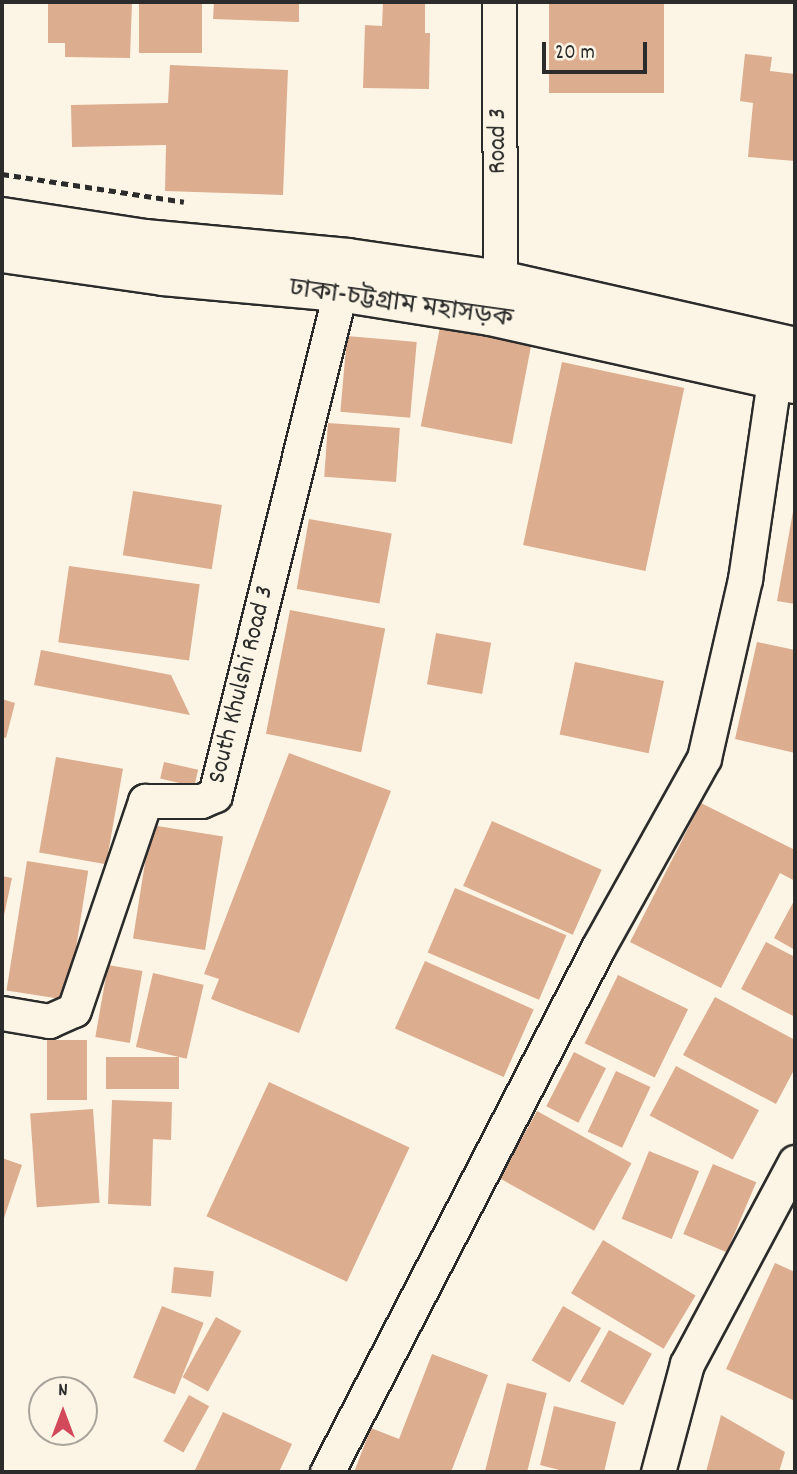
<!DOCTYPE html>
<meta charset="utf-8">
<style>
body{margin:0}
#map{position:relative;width:797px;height:1474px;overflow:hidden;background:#fcf5e5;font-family:Dekko,"Noto Sans Bengali",sans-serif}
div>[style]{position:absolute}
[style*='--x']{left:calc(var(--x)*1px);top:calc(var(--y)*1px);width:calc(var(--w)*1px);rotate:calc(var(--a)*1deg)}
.building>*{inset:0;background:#ddad8f;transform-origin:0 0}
.path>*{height:4.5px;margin-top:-2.25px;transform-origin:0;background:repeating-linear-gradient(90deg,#2b2b2b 0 7px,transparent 0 12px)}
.roads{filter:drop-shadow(2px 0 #2b2b2b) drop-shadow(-2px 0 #2b2b2b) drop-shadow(0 2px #2b2b2b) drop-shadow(0 -2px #2b2b2b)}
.minor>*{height:33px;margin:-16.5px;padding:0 16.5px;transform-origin:16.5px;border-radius:16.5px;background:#fcf5e5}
.trunk>*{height:38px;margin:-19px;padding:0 19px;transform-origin:19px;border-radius:19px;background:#fcf5e5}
span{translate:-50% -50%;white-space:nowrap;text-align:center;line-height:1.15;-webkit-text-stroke:6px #fcf5e5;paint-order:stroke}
.street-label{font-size:26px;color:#2b2b2b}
.frame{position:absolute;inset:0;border:4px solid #2b2b2b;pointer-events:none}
.north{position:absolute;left:28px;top:1376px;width:70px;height:70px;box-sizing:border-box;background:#fcf5e5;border:2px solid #a8a49b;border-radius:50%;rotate:0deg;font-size:19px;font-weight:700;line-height:28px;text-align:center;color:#2b2b2b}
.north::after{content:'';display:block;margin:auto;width:24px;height:32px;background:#d1495b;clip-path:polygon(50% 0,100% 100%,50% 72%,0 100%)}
.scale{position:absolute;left:542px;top:42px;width:105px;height:32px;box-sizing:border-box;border:4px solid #2b2b2b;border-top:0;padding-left:9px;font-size:21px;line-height:24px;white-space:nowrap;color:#2b2b2b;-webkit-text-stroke:5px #fcf5e5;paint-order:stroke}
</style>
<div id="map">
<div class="building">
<i style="clip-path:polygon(48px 2px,132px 2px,130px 58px,65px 57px,65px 43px,48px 43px)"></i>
<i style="left:139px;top:2px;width:63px;height:51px"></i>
<i style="clip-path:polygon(214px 2px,299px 2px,299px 22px,213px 19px)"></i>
<i style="clip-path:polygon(383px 2px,425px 2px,425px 33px,430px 33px,429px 89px,363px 88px,365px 25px,382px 26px)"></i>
<i style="left:549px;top:2px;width:115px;height:91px"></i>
<i style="clip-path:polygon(745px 54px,772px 57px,770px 71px,795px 74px,795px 161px,748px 157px,753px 103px,740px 101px)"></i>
<i style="clip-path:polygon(170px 65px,288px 70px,283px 195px,165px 191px,166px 145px,72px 147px,71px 105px,168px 103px)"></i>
<i style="left:440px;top:327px;width:93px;height:101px;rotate:11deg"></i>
<i style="left:347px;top:336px;width:70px;height:76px;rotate:5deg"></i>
<i style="left:562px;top:362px;width:125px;height:187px;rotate:12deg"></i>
<i style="left:328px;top:423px;width:72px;height:54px;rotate:4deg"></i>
<i style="left:133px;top:491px;width:90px;height:65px;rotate:9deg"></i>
<i style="clip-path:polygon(794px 506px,795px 507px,795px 604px,777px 601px)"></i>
<i style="left:309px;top:519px;width:84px;height:71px;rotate:10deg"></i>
<i style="left:69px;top:566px;width:132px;height:77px;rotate:8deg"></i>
<i style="left:290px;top:610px;width:97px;height:126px;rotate:11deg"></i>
<i style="left:436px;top:633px;width:56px;height:52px;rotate:10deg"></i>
<i style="clip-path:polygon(757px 642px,795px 650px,795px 753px,735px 739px)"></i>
<i style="clip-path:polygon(41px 650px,171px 675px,190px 715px,34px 685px)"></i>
<i style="left:575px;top:662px;width:91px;height:74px;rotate:12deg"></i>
<i style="clip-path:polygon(2px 699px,15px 703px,6px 738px,2px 737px)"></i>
<i style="clip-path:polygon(289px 753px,391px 791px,299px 1033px,211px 999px,219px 979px,204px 974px)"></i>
<i style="left:56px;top:757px;width:68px;height:97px;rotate:10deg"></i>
<i style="left:164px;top:762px;width:35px;height:17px;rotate:13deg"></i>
<i style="clip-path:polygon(701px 803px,795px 850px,795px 881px,780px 873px,721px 988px,630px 942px)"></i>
<i style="left:492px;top:821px;width:120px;height:71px;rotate:24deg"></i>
<i style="left:151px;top:825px;width:73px;height:115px;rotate:9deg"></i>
<i style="left:27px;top:861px;width:62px;height:131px;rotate:9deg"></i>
<i style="clip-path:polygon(2px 876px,12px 878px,3px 920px,2px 920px)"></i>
<i style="left:455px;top:888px;width:121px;height:70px;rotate:23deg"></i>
<i style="clip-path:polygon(795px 899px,795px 950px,774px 938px)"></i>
<i style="clip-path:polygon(766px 942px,795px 957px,795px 1017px,741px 989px)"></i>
<i style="left:425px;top:961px;width:119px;height:74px;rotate:24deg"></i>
<i style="left:108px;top:965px;width:35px;height:73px;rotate:10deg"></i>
<i style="left:153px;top:973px;width:52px;height:76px;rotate:13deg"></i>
<i style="left:618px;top:975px;width:78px;height:76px;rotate:26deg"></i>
<i style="clip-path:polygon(715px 997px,795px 1040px,795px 1068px,776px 1104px,683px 1055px)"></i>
<i style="left:47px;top:1040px;width:40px;height:60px"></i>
<i style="left:574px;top:1052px;width:36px;height:61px;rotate:27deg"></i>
<i style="left:179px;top:1057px;width:32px;height:73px;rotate:90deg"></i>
<i style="left:676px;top:1066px;width:94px;height:56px;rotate:28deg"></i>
<i style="left:616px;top:1071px;width:38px;height:67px;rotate:25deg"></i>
<i style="left:269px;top:1082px;width:155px;height:148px;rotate:25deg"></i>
<i style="clip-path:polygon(112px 1100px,172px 1102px,171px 1140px,153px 1139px,151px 1206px,108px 1204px)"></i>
<i style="left:93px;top:1109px;width:94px;height:63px;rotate:86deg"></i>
<i style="left:537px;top:1111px;width:108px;height:77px;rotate:29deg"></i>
<i style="left:649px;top:1151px;width:54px;height:73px;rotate:22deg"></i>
<i style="clip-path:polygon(2px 1158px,22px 1165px,2px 1224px)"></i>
<i style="left:713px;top:1164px;width:47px;height:76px;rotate:23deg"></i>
<i style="left:603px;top:1240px;width:108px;height:62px;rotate:31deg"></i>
<i style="clip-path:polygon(775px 1263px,795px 1272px,795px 1401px,726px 1369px)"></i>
<i style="left:174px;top:1267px;width:40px;height:26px;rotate:6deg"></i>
<i style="left:162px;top:1306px;width:45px;height:77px;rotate:22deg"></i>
<i style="left:563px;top:1306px;width:44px;height:63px;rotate:30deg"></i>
<i style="left:216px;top:1317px;width:29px;height:69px;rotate:29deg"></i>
<i style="left:609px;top:1330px;width:49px;height:59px;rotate:29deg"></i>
<i style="clip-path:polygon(432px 1354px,488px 1375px,451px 1472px,354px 1472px,371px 1428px,399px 1439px)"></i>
<i style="left:507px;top:1383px;width:41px;height:92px;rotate:14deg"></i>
<i style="left:189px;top:1395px;width:23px;height:53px;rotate:29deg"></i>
<i style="clip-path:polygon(554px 1406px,616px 1422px,604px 1472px,567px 1472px,540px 1465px)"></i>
<i style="clip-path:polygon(223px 1412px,292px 1444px,279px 1472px,194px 1472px)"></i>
<i style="clip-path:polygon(721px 1415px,785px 1452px,779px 1472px,706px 1472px)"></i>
</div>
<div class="path">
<i style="--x:2;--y:174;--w:184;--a:8.7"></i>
</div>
<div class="roads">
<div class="minor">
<i style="--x:499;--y:2;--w:278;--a:89.8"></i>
<i style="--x:2;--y:1013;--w:48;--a:9.7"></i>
<i style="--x:49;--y:1021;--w:27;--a:-24"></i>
<i style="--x:74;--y:1010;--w:221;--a:-71.2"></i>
<i style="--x:145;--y:801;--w:56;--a:0"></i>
<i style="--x:201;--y:801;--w:15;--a:-23"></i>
<i style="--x:215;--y:795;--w:543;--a:-76.04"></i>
<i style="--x:327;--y:1472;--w:592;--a:-62.66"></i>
<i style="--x:599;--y:946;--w:215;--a:-60.8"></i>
<i style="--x:704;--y:758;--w:184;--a:-77.1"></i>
<i style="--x:745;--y:579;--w:201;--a:-81.7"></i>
<i style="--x:658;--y:1472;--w:112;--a:-75"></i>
<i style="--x:687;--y:1364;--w:229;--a:-61.9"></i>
</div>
<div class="trunk">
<i style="--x:2;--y:217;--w:145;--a:8.7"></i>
<i style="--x:145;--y:239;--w:204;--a:5.3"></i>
<i style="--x:348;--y:258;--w:154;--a:8.2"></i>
<i style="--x:500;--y:280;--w:303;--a:12.8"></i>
<i style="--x:2;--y:253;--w:163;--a:8.1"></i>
<i style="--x:163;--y:276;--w:177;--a:5.2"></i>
<i style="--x:339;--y:292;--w:153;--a:9"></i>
<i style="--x:490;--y:316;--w:312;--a:12.6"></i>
</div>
</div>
<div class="street-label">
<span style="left:499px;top:141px;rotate:-90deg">Road 3</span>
<span style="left:401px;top:305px;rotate:8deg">ঢাকা-চট্টগ্রাম মহাসড়ক</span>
<span style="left:242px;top:685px;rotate:-76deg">South Khulshi Road 3</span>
</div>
<div class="frame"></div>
<div class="north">N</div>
<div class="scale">20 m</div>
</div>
